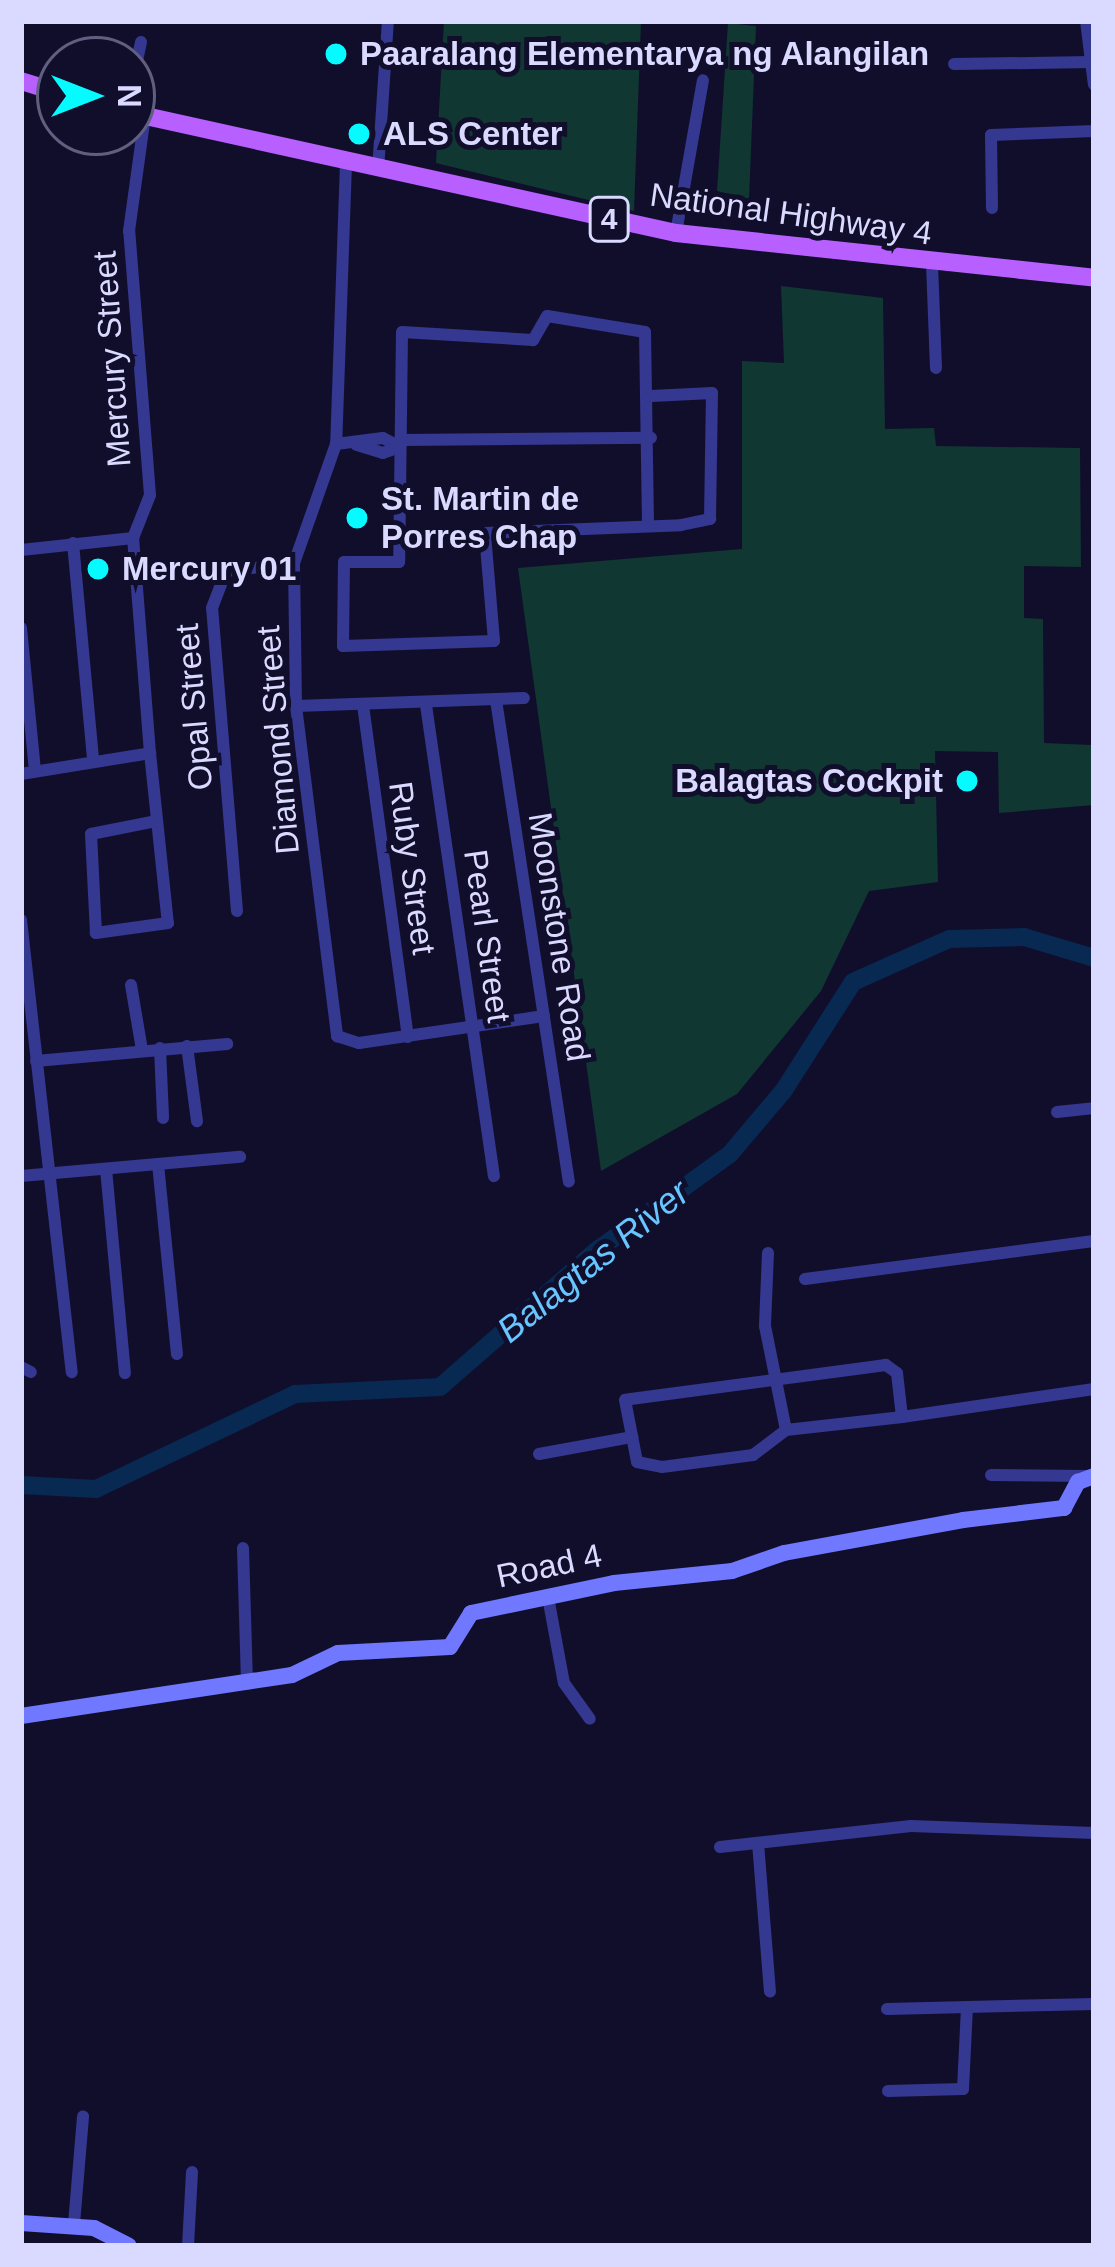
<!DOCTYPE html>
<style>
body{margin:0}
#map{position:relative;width:1115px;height:2267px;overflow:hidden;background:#110e2c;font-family:Helvetica,sans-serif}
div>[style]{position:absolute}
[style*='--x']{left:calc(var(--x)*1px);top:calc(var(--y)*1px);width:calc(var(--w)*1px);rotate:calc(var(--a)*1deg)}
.green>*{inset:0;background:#103732}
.river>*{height:18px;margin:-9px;padding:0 9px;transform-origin:9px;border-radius:9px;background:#072952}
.street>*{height:12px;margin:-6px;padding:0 6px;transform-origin:6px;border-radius:6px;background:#343890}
.secondary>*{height:16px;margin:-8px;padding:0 8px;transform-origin:8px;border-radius:8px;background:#7078ff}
.primary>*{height:18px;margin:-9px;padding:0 9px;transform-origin:9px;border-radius:9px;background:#b760ff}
.dots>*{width:33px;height:33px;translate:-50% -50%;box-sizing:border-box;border:6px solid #110e2c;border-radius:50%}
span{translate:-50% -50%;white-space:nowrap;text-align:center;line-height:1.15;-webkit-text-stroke:10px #110e2c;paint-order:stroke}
.shield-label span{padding:3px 9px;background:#110e2c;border:3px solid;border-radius:9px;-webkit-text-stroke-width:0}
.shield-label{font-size:30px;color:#dad9ff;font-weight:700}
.poi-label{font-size:33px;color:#dad9ff;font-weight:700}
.left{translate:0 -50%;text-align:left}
.right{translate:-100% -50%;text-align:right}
.street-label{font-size:33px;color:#dad9ff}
.water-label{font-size:36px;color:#67c5ff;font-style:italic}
.frame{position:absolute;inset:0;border:24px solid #dad9ff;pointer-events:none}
.north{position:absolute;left:36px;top:36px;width:120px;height:120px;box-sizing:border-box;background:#110e2c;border:3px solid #615f80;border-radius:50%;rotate:90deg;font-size:33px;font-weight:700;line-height:48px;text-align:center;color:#dad9ff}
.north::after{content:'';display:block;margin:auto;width:42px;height:54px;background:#05fbff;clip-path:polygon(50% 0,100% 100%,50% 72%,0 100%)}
</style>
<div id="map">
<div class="green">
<i style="clip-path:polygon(444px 21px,697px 21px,641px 22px,634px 211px,436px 163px)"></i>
<i style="clip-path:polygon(728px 23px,756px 26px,749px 199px,717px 191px)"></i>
<i style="clip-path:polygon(781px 286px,883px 298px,885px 429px,934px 428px,936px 446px,1080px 448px,1081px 567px,1024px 566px,1024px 618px,1043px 619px,1044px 743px,1091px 745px,1094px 805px,999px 813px,998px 752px,935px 751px,938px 882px,869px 891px,821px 991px,737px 1094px,601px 1171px,518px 568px,742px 549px,742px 361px,784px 363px)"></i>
</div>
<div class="river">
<i style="--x:21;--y:1485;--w:75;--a:3.1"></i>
<i style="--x:96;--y:1489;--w:221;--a:-25.5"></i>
<i style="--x:295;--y:1394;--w:145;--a:-2.8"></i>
<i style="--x:440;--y:1387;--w:207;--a:-41.1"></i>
<i style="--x:596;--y:1251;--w:165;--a:-35.9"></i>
<i style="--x:730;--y:1154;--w:84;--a:-49.8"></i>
<i style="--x:784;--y:1090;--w:128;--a:-57.4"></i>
<i style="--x:853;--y:982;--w:105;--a:-24.1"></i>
<i style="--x:949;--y:939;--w:75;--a:-1.5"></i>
<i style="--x:1024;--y:937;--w:73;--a:16.7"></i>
</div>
<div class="street">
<i style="--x:1086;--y:21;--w:64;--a:82.9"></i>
<i style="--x:954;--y:64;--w:137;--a:-0.8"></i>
<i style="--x:132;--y:84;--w:43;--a:-77.9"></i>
<i style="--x:346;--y:163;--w:281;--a:92"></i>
<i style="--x:336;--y:444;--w:126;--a:109.4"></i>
<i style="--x:294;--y:563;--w:143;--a:89.2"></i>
<i style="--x:296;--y:706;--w:333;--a:82.9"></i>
<i style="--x:337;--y:1036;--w:23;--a:18"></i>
<i style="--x:359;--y:1043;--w:187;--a:-8.3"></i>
<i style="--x:378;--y:170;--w:149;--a:-86.2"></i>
<i style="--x:992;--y:208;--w:73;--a:-90.8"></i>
<i style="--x:991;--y:135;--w:103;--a:-2.2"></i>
<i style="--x:676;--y:233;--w:155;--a:-80"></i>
<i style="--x:932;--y:264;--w:104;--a:87.8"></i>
<i style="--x:401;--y:440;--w:250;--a:-0.5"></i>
<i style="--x:336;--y:444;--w:47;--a:-7.3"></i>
<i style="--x:383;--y:438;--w:19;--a:28"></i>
<i style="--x:400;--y:447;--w:18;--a:161"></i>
<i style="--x:383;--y:453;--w:28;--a:-163"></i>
<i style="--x:648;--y:523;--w:191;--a:-90.9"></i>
<i style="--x:645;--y:332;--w:99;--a:-170.7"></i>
<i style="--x:547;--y:316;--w:28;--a:120"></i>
<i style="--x:533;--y:340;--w:131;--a:-176.5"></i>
<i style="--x:402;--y:332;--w:230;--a:90.7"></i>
<i style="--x:399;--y:562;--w:55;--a:180"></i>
<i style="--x:344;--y:562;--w:84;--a:90.7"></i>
<i style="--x:343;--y:646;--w:151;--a:-1.9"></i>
<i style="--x:494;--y:641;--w:108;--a:-94.8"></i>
<i style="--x:485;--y:533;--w:196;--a:-2.3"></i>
<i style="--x:681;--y:525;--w:30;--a:-12"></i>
<i style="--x:710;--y:519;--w:126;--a:-89.1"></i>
<i style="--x:712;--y:393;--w:61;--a:177.2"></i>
<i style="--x:73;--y:543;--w:218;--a:84.7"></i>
<i style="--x:21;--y:550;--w:113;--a:-6.1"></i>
<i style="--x:21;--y:628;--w:143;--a:84.4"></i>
<i style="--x:496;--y:700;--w:487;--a:81.4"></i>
<i style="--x:363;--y:705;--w:335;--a:82.3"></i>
<i style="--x:426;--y:705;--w:476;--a:81.8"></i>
<i style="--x:296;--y:706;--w:228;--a:-2"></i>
<i style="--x:150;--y:753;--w:171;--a:84"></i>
<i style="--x:168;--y:923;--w:73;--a:172.1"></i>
<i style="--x:96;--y:933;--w:99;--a:-92.9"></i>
<i style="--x:91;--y:834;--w:66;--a:-11.3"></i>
<i style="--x:21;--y:774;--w:131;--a:-9.2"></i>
<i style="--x:150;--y:753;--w:216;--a:-94.5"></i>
<i style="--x:133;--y:538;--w:46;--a:-68.4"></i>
<i style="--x:150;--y:495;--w:265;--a:-94.5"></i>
<i style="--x:129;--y:231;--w:116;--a:-82.1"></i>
<i style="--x:237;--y:911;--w:304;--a:-94.7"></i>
<i style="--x:212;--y:608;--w:40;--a:-69"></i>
<i style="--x:226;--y:571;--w:68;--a:-6.7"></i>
<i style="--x:21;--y:920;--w:455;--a:83.6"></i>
<i style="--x:131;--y:985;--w:66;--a:80.4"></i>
<i style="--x:187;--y:1046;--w:76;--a:82.4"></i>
<i style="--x:160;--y:1048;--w:70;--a:87.5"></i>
<i style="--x:36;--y:1061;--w:192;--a:-5.1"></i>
<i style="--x:1057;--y:1112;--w:37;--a:-6"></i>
<i style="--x:158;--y:1164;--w:191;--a:84.3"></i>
<i style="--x:106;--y:1169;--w:205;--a:84.7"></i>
<i style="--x:21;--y:1176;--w:220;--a:-5"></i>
<i style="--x:768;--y:1253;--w:73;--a:92.4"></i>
<i style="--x:765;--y:1326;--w:106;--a:78.6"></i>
<i style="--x:805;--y:1279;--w:291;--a:-7.5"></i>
<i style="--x:21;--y:1367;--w:11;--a:27"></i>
<i style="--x:902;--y:1417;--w:44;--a:-96.5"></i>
<i style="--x:897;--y:1373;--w:14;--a:-144"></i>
<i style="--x:886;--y:1365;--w:263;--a:172.4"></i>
<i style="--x:625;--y:1400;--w:63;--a:79"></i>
<i style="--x:637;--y:1462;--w:25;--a:11"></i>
<i style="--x:662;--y:1467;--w:92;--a:-7.5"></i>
<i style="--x:753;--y:1455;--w:41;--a:-37.1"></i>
<i style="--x:786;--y:1430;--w:117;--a:-6.4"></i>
<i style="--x:902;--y:1417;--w:194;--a:-8.3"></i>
<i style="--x:539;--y:1454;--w:95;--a:-10.4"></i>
<i style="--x:991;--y:1475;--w:95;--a:0.6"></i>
<i style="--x:243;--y:1548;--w:136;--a:88.3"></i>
<i style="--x:548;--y:1597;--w:87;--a:79.5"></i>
<i style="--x:564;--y:1683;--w:44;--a:54.2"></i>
<i style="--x:758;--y:1843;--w:149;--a:85.4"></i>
<i style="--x:720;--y:1847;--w:192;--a:-6.3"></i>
<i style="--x:911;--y:1826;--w:183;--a:2.2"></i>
<i style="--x:887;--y:2009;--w:207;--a:-1.4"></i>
<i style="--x:888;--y:2091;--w:75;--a:-1.5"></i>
<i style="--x:963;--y:2089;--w:82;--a:-87.2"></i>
<i style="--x:74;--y:2224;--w:108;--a:-85.2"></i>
<i style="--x:188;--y:2246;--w:74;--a:-86.9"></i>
</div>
<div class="secondary">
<i style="--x:21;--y:1716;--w:274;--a:-8.6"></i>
<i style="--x:292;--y:1675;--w:51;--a:-25.6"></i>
<i style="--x:338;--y:1653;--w:112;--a:-3.1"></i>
<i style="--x:450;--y:1647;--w:40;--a:-58"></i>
<i style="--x:471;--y:1613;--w:146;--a:-11.8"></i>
<i style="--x:614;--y:1583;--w:119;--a:-5.8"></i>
<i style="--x:732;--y:1571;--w:55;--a:-19.1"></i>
<i style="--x:784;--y:1553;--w:182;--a:-10.4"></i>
<i style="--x:963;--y:1520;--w:102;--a:-6.8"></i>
<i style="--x:1064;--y:1508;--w:30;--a:-62"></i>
<i style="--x:1078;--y:1482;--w:17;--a:-21"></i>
<i style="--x:21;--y:2223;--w:73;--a:3.9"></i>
<i style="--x:94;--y:2228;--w:39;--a:27"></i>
</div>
<div class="primary">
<i style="--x:21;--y:81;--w:41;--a:17.1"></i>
<i style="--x:132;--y:113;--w:557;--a:12.44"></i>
<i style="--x:676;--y:233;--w:420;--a:6.1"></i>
</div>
<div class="dots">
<i style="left:336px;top:54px;background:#05fbff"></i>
<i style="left:359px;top:134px;background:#05fbff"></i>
<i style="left:357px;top:518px;background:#05fbff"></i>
<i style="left:98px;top:569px;background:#05fbff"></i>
<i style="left:967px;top:781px;background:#05fbff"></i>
</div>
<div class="shield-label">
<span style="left:609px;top:219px">4</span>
</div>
<div class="poi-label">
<span class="left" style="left:360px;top:54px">Paaralang Elementarya ng Alangilan</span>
<span class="left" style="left:383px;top:134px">ALS Center</span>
<span class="left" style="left:381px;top:518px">St. Martin de<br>Porres Chap</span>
<span class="left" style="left:122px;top:569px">Mercury 01</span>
<span class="right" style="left:943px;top:781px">Balagtas Cockpit</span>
</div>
<div class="street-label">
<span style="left:791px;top:214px;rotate:8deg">National Highway 4</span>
<span style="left:112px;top:359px;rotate:-94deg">Mercury Street</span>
<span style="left:194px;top:707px;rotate:-95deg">Opal Street</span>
<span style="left:278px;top:740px;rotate:-95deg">Diamond Street</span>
<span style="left:412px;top:868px;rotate:82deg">Ruby Street</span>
<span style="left:487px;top:936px;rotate:82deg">Pearl Street</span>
<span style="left:559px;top:937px;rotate:81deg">Moonstone Road</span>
<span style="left:549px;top:1566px;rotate:-12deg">Road 4</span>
</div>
<div class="water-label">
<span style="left:593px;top:1261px;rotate:-39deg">Balagtas River</span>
</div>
<div class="frame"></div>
<div class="north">N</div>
</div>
